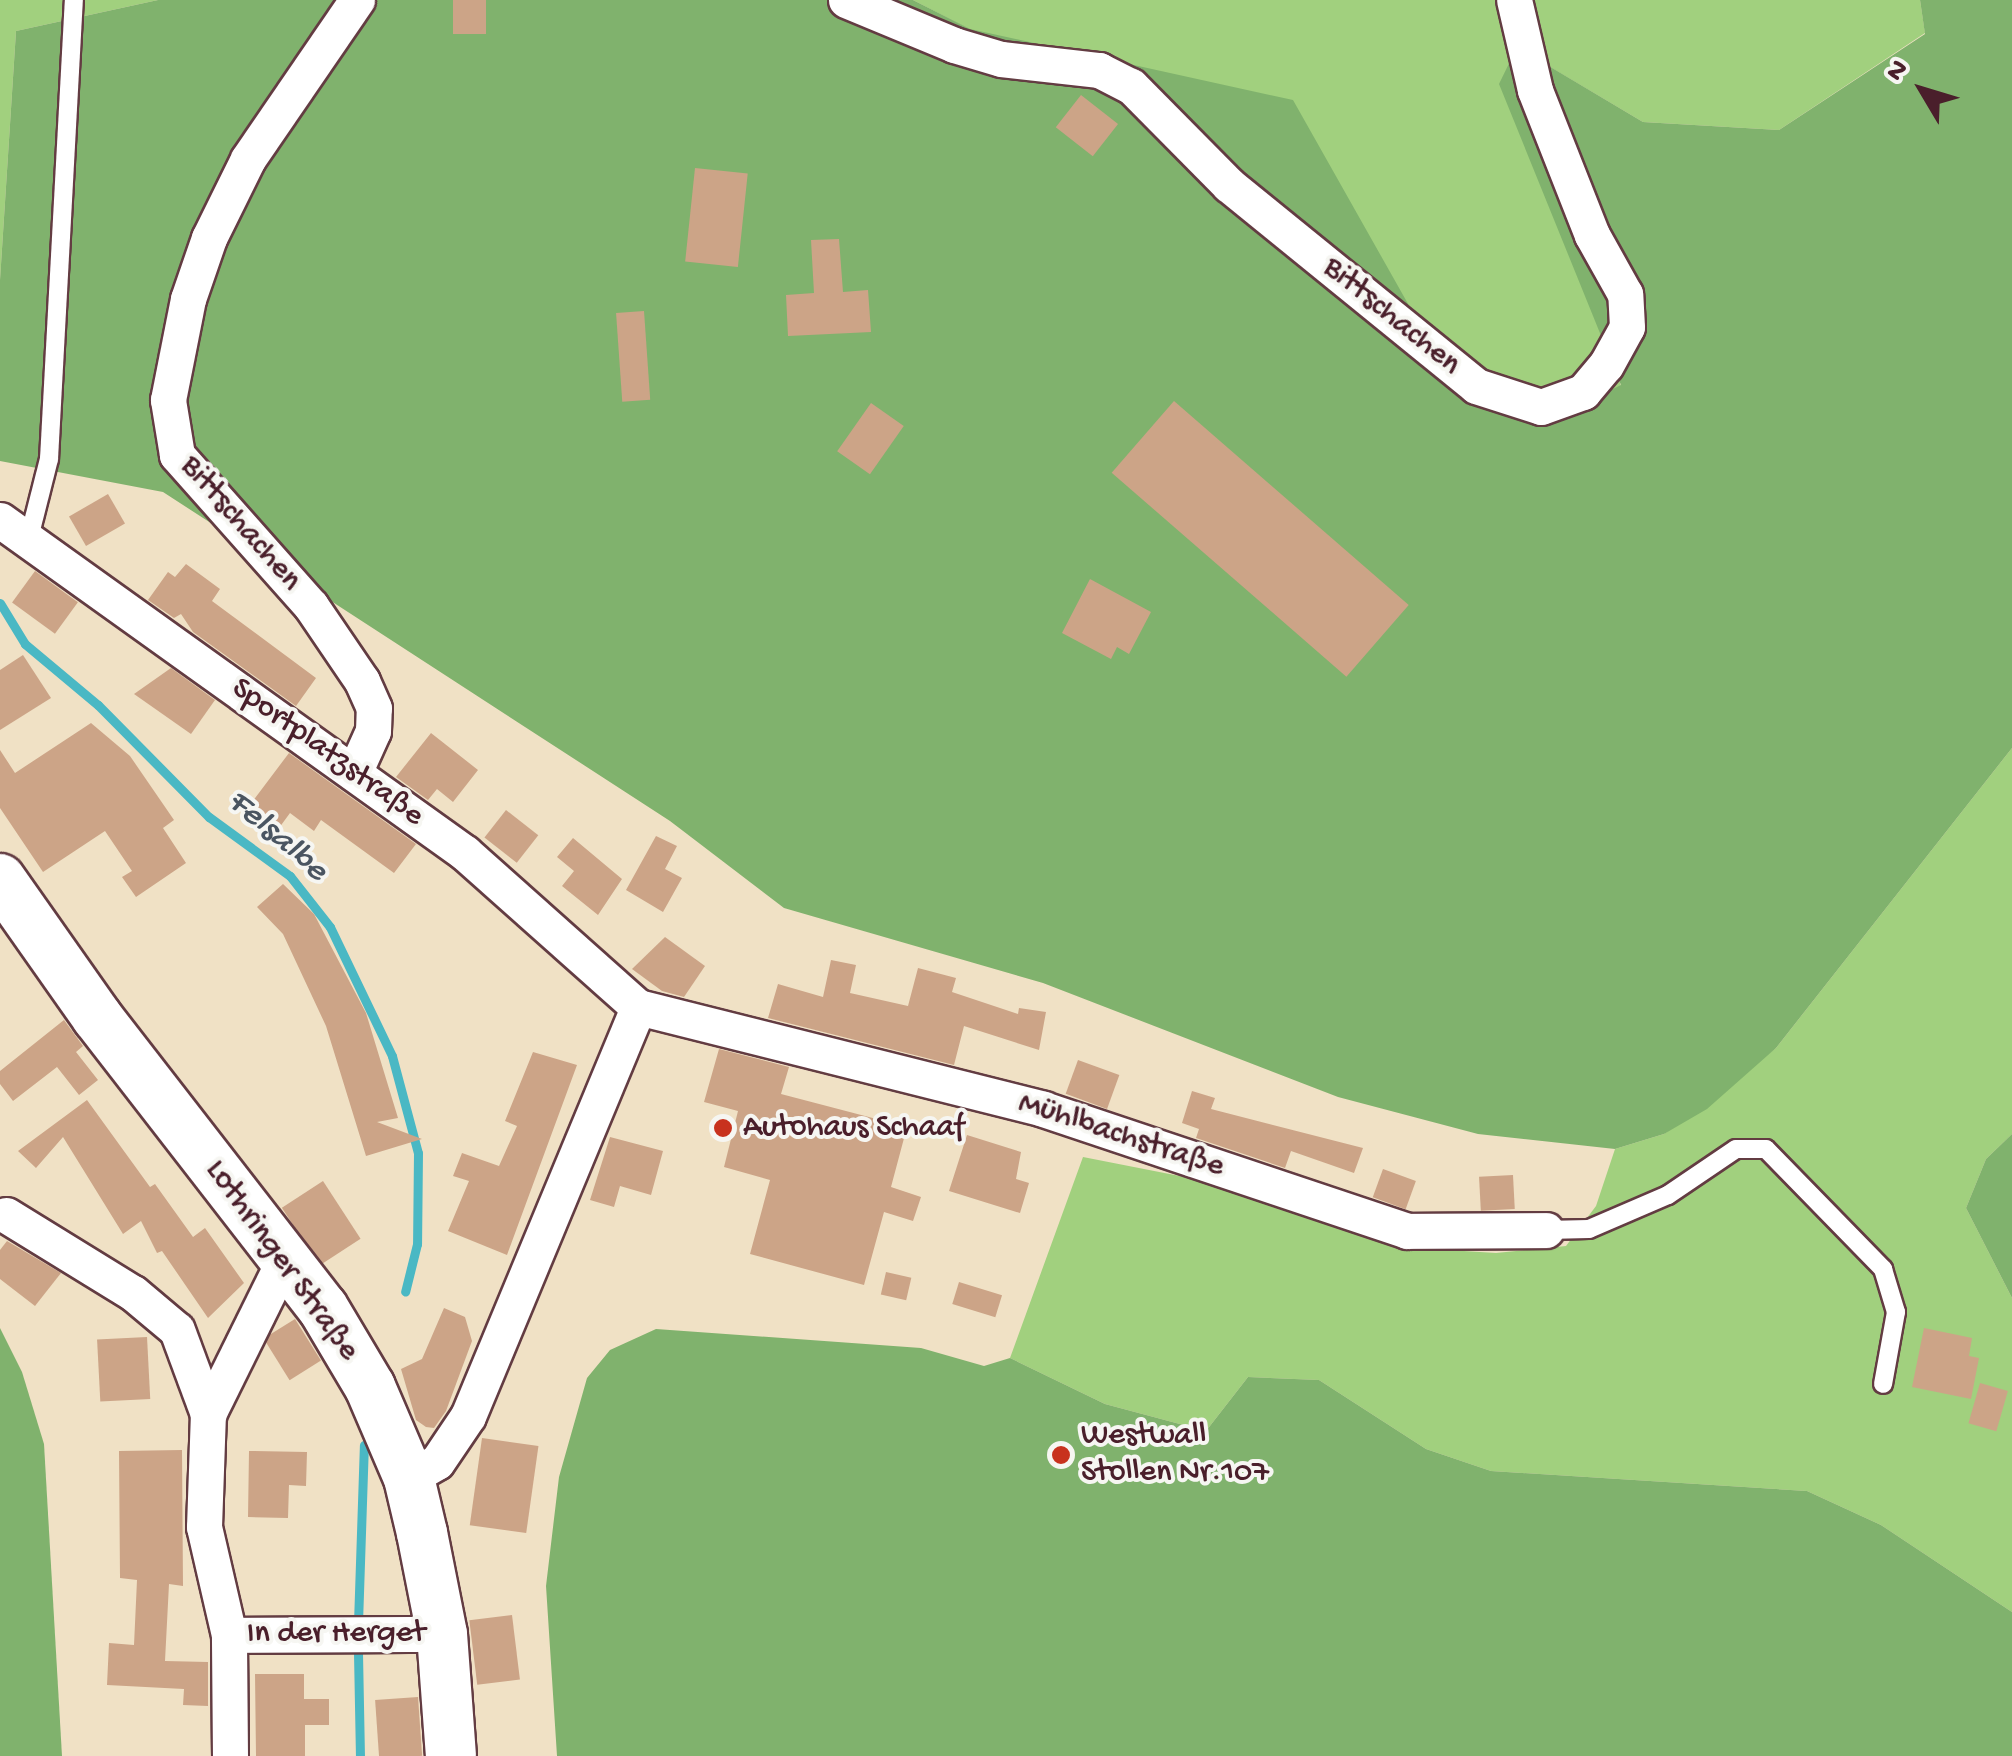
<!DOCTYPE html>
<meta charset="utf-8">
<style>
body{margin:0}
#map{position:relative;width:2012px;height:1756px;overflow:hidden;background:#f0e1c5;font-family:"Gochi Hand",sans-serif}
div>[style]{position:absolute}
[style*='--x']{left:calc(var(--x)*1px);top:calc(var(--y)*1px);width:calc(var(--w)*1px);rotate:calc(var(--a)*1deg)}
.green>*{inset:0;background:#a1d07e}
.forest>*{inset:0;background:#80b26d}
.stream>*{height:9px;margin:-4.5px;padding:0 4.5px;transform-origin:4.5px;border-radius:4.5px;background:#4ab8c4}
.building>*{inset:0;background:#cca487;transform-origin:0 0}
.roads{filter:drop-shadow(2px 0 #633c42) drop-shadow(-2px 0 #633c42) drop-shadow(0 2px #633c42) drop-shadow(0 -2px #633c42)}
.service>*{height:18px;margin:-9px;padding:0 9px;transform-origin:9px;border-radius:9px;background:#fff}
.minor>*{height:35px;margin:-17.5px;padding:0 17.5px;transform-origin:17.5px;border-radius:17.5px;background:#fff}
.secondary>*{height:50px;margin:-25px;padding:0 25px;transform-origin:25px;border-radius:25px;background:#fff}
.dots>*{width:28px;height:28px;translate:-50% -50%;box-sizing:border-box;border:5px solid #f6f6f2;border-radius:50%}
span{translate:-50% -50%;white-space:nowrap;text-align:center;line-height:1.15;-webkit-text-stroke:8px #f6f6f2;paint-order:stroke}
.street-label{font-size:32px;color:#4a1f2b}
.poi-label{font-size:32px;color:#4a1f2b}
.left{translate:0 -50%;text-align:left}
.water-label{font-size:35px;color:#4a5561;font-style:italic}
.north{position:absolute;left:1872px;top:40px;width:100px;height:100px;-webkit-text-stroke:8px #f6f6f2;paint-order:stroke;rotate:308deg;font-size:28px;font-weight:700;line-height:40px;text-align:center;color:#4a1f2b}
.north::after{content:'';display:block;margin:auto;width:35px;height:45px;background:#4a1f2b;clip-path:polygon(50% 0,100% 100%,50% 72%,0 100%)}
</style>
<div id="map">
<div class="green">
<i style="clip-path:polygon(0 0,158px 0,16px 31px,0 280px)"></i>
<i style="clip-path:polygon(913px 0,1920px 0,1925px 33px,1779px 130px,1643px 122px,1518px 48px,1621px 386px,1542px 424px,1451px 380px,969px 29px)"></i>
<i style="clip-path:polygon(2012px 748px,2012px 1134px,1986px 1159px,1966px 1208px,2012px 1298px,2012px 1612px,1881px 1525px,1807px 1491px,1491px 1471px,1426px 1449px,1319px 1380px,1248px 1377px,1206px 1431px,1105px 1404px,1010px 1358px,1083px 1157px,1205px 1181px,1416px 1248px,1496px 1253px,1566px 1246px,1596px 1206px,1615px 1149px,1664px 1134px,1776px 1048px)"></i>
</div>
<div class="forest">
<i style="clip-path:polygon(158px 0,913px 0,970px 29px,1293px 100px,1451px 380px,1542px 424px,1621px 385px,1499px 84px,1517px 47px,1643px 122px,1779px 130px,1925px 34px,1920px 0,2012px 0,2012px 748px,1776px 1048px,1707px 1109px,1664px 1134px,1615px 1149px,1478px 1134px,1338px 1097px,1043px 983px,784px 908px,670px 821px,163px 492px,0 461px,0 280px,16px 31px)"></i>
<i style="clip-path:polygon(2012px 1134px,2012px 1298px,1966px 1208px,1986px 1159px)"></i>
<i style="clip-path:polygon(0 1328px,22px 1372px,44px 1444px,62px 1756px,0 1756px)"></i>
<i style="clip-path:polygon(656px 1329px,921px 1348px,984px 1366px,1010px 1358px,1105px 1404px,1206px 1431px,1248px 1377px,1319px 1380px,1426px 1449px,1491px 1471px,1807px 1491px,1881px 1525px,2012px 1612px,2012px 1756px,557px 1756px,546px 1586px,559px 1477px,587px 1378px,610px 1350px)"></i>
</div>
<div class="stream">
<i style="--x:0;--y:603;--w:48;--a:58.6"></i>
<i style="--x:25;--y:644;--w:95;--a:39.9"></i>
<i style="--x:98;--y:705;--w:158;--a:45.3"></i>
<i style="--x:209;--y:817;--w:100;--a:36.1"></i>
<i style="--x:290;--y:876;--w:65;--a:51.9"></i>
<i style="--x:330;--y:927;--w:143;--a:64.3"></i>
<i style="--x:392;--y:1056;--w:100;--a:75"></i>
<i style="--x:418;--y:1153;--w:91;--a:90.6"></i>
<i style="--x:417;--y:1244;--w:49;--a:104"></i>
<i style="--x:358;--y:1623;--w:178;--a:-88.1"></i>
<i style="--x:358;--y:1653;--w:103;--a:88.9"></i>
</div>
<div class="building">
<i style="left:453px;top:0;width:33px;height:34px"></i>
<i style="left:1081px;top:95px;width:47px;height:41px;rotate:38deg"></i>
<i style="left:695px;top:168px;width:53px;height:94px;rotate:6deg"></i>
<i style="clip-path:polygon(839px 239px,843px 292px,868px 290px,871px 332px,788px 336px,786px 295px,814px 293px,811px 240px)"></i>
<i style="left:644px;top:311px;width:89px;height:28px;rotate:86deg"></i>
<i style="left:1174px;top:401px;width:311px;height:95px;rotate:41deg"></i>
<i style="left:871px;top:403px;width:40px;height:59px;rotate:35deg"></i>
<i style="left:108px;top:494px;width:34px;height:45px;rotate:60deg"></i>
<i style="clip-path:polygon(186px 564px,220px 589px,212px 601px,316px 678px,296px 706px,193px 632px,181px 614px,174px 618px,148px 600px,168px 572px,175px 577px)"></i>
<i style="left:35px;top:571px;width:53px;height:39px;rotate:36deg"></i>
<i style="clip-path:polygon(1090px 579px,1151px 612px,1129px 654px,1117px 647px,1111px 659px,1062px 633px)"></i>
<i style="clip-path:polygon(23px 655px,51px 698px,0 730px,0 670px)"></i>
<i style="clip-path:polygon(171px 668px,215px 700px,191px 734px,134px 694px)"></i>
<i style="clip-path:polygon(91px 723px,130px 756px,174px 820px,163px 828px,186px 863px,136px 897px,122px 877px,132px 871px,105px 831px,43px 872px,0 808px,0 750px,15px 773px)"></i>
<i style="clip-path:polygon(431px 733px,478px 770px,453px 802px,437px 789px,428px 800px,396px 777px)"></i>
<i style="clip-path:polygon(289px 753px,416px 844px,394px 873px,321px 820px,314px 831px,290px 813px,279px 828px,249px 806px)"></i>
<i style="left:506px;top:810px;width:41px;height:35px;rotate:38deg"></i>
<i style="clip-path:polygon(656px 836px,677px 846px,665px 869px,682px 878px,663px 912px,626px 890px)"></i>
<i style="clip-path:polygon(573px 838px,622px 879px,598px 915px,562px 886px,574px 871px,557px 857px)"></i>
<i style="clip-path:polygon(283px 884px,314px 914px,366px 1013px,398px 1118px,377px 1122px,422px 1139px,366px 1156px,326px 1026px,283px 934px,257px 907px)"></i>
<i style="clip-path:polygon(665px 937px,705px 966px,684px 997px,662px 991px,632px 969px)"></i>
<i style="clip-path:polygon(831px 960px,856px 965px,850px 993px,908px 1006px,918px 968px,956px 978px,952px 992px,1018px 1014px,1019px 1008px,1046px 1012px,1039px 1050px,964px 1026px,954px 1065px,768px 1018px,778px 984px,823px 997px)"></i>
<i style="clip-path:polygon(64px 1020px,83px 1046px,76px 1052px,98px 1080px,79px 1095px,57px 1067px,13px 1101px,0 1084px,0 1071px)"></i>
<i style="clip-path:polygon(719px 1049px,789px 1067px,781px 1094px,907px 1127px,891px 1187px,921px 1197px,913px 1221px,884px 1212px,864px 1285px,750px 1254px,770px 1180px,724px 1167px,738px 1111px,704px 1102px)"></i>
<i style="clip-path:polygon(533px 1052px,577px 1065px,507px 1255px,448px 1231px,469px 1181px,453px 1176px,462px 1153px,499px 1166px,517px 1126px,505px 1121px)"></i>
<i style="left:1078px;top:1060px;width:44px;height:36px;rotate:20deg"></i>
<i style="clip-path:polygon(1192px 1091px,1215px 1098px,1211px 1109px,1363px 1148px,1354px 1173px,1291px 1151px,1285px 1168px,1196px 1138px,1199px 1129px,1182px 1123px)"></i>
<i style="clip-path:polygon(87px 1100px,150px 1187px,155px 1184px,193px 1237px,205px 1228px,244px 1283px,208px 1318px,162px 1251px,157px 1253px,141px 1221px,123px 1234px,63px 1137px,36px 1168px,18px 1151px)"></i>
<i style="clip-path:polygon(967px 1135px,1021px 1152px,1016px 1179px,1029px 1183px,1020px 1213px,949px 1191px)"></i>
<i style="clip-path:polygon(610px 1137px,663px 1151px,651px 1195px,620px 1186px,614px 1207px,590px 1200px)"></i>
<i style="left:1383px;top:1169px;width:35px;height:30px;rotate:20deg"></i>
<i style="left:1513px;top:1175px;width:34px;height:34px;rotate:87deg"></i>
<i style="left:323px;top:1181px;width:69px;height:49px;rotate:57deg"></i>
<i style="clip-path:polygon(7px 1241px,61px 1273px,35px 1306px,0 1279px,0 1250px)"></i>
<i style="left:886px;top:1272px;width:26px;height:23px;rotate:13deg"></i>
<i style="left:959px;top:1282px;width:45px;height:23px;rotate:17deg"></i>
<i style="clip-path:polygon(444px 1308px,465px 1317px,472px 1341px,446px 1411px,434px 1428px,426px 1427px,416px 1420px,401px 1369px,422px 1359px)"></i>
<i style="left:295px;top:1319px;width:49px;height:37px;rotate:58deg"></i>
<i style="clip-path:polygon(1924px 1328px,1972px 1338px,1969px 1356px,1979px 1358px,1971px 1399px,1912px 1387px)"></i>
<i style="left:147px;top:1337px;width:62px;height:50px;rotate:87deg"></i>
<i style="left:1980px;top:1383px;width:29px;height:42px;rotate:16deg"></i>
<i style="left:482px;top:1438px;width:57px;height:88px;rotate:8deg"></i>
<i style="clip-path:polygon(182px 1450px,183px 1586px,169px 1584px,165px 1661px,208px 1662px,208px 1706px,183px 1705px,184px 1689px,107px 1685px,109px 1643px,134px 1645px,137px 1580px,120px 1578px,119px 1451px)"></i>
<i style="clip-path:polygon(249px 1451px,307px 1452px,306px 1486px,289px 1485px,288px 1518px,248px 1517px)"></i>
<i style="left:512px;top:1615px;width:65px;height:43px;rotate:83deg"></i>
<i style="clip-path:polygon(255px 1674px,304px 1674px,304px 1699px,329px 1699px,329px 1725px,305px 1725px,305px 1756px,256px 1756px)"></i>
<i style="left:418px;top:1697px;width:59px;height:43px;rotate:86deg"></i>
</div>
<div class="roads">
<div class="service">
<i style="--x:29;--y:538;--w:81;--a:-75.8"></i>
<i style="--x:49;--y:459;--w:460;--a:-86.9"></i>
<i style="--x:1546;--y:1230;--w:43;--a:-1.3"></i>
<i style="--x:1589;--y:1229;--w:86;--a:-23.3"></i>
<i style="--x:1668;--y:1195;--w:82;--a:-34.1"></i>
<i style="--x:1736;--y:1149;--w:30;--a:0"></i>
<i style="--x:1766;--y:1149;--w:168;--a:45.7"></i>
<i style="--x:1883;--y:1269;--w:45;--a:73.2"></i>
<i style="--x:1896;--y:1312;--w:73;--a:100.2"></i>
</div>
<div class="minor">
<i style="--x:846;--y:0;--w:117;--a:22.6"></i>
<i style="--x:954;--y:45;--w:49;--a:16.6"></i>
<i style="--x:1001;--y:59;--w:99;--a:6.4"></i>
<i style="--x:1099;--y:70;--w:36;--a:27"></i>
<i style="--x:1131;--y:86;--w:139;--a:45.3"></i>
<i style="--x:1229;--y:185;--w:318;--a:39.1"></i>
<i style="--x:1476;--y:386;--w:68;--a:17.9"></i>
<i style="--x:1541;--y:407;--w:45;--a:-19.7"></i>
<i style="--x:1583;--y:392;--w:35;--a:-50"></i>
<i style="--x:1606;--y:365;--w:43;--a:-61.1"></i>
<i style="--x:1627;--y:327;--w:33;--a:-93"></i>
<i style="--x:1625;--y:294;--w:68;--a:-119.2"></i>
<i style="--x:1592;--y:235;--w:156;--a:-111.5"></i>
<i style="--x:1535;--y:90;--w:92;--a:-103.1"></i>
<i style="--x:0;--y:520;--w:572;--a:35.61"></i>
<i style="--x:465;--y:853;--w:232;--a:41.7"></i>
<i style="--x:638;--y:1007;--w:418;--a:14.1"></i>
<i style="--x:1043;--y:1109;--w:384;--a:18.5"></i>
<i style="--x:1407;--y:1231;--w:139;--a:-0.4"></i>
<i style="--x:354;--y:773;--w:46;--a:-65.7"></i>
<i style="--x:373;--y:731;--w:23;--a:-88"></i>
<i style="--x:374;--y:708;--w:30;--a:-114"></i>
<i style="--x:362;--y:681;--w:91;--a:-124.2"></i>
<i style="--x:311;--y:606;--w:202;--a:-131.6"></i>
<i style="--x:177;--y:455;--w:56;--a:-99.3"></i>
<i style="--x:168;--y:400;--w:103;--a:-78.8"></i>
<i style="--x:188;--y:299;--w:65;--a:-71"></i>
<i style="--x:209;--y:238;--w:88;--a:-63.7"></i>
<i style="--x:248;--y:159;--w:193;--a:-55.6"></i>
<i style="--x:6;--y:1215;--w:149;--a:31.6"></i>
<i style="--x:133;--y:1293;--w:57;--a:40.1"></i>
<i style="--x:177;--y:1330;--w:90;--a:69.7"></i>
<i style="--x:409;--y:1478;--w:32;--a:-30"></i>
<i style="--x:437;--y:1462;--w:55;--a:-56"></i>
<i style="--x:468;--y:1416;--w:443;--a:-67.4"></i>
<i style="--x:229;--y:1635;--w:213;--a:-0.3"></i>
<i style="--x:230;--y:1756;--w:121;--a:-90.5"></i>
<i style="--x:229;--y:1635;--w:111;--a:-103"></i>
<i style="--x:204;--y:1527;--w:113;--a:-88"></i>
<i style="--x:208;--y:1414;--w:174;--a:-63.7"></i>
</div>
<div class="secondary">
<i style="--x:0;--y:879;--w:169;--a:54.9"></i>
<i style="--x:97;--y:1017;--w:368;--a:52.2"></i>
<i style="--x:323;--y:1308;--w:92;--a:59.3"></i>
<i style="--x:370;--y:1387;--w:99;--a:66.8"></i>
<i style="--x:409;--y:1478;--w:57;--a:76.7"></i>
<i style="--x:422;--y:1533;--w:103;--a:78.8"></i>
<i style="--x:442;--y:1634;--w:122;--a:85.8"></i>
</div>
</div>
<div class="dots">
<i style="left:723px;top:1128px;background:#c8321e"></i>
<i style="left:1061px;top:1455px;background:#c8321e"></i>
</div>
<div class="street-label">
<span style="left:1391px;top:317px;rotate:39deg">Bittschachen</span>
<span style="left:240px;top:524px;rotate:49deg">Bittschachen</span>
<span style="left:327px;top:753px;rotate:36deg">Sportplatzstraße</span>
<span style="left:1121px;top:1136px;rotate:18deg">Mühlbachstraße</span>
<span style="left:281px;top:1261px;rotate:54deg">Lothringer Straße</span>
<span style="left:336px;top:1634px">In der Herget</span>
</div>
<div class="poi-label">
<span class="left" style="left:743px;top:1128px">Autohaus Schaaf</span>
<span class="left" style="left:1081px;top:1455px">Westwall<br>Stollen Nr.107</span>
</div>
<div class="water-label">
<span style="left:276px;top:837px;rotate:41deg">Felsalbe</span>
</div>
<div class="north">N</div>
</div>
